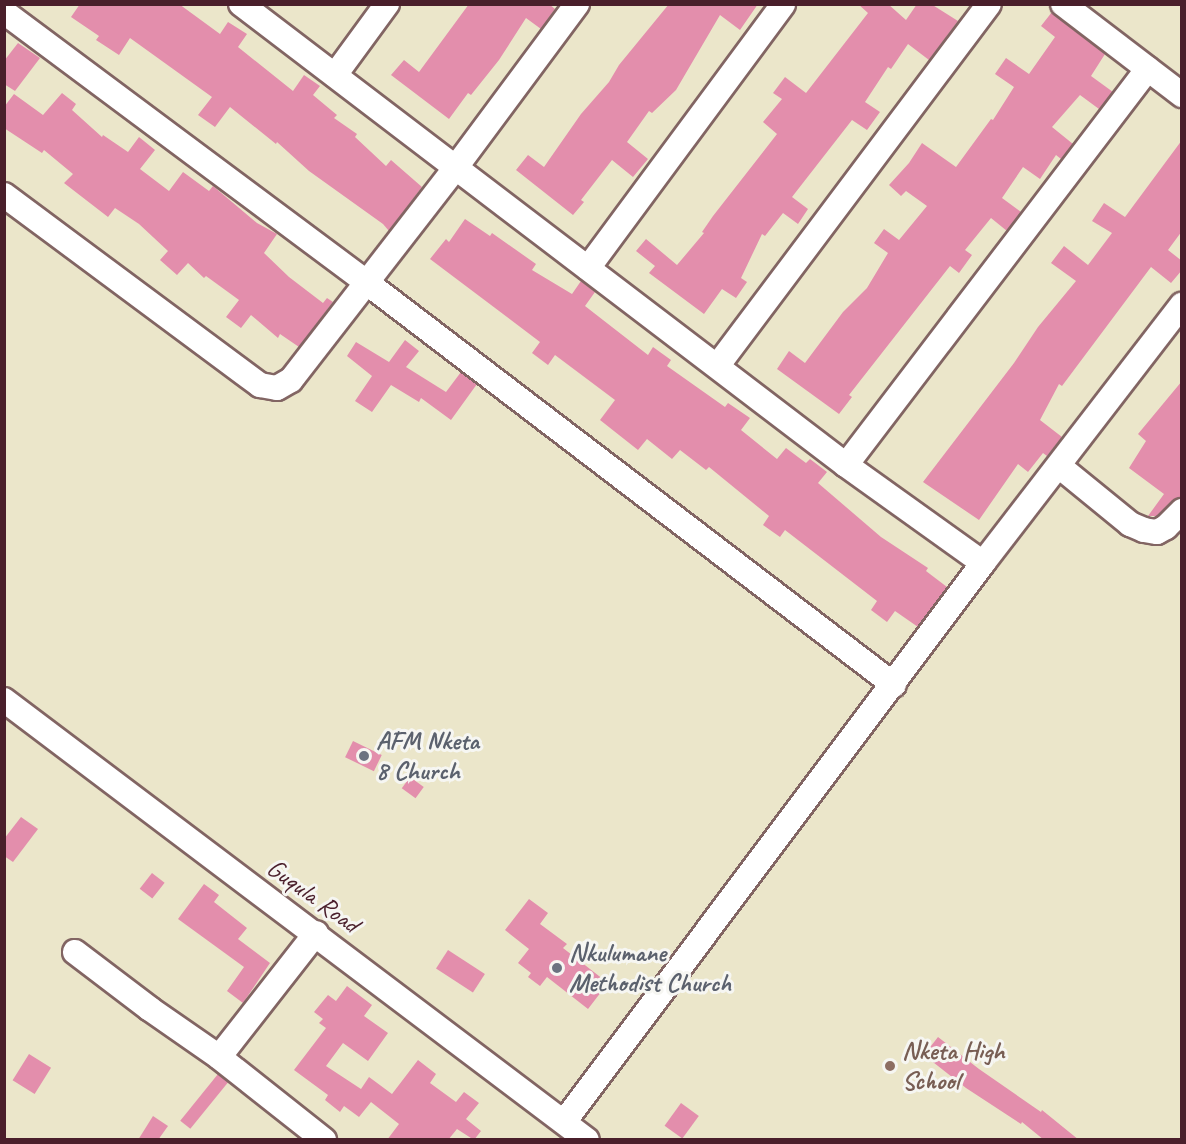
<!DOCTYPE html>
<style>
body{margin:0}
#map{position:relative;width:1186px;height:1144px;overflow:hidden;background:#ebe6ca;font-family:Caveat,sans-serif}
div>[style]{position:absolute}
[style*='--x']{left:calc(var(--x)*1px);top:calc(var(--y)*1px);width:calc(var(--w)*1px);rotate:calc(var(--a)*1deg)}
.building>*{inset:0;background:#e38eac;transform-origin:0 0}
.roads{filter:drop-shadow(2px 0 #826563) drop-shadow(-2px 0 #826563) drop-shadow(0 2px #826563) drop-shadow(0 -2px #826563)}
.minor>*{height:24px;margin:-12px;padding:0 12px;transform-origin:12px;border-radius:12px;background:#fff}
.dots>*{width:16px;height:16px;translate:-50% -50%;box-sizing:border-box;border:3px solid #f6f6f2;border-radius:50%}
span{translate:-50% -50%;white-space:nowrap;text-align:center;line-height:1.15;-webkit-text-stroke:6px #f6f6f2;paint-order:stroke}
.worship-label{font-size:26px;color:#5b616d;font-weight:700}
.left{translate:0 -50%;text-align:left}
.street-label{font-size:26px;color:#4a1f2b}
.education-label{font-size:26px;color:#785e54;font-weight:700}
.frame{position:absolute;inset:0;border:6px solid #4a1f2b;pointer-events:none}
</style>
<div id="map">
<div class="building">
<i style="clip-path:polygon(80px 4px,179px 4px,220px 34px,228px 22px,247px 34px,238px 47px,293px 91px,304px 75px,320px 86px,313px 95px,337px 115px,334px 118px,357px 134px,355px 137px,386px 166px,391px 160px,422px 187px,389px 231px,383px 224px,309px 171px,277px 142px,276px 144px,230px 107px,215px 127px,198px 115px,212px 97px,130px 38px,119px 55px,96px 40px,99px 36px,71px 17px)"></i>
<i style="clip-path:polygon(469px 4px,549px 4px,555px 9px,541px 29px,526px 18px,499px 60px,471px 95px,468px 93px,449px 119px,391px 75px,404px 60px,419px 72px)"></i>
<i style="clip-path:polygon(669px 4px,758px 4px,740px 30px,720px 15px,676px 90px,652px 113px,649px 111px,627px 142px,648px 159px,633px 177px,612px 160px,581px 200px,584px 202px,573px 215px,516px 170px,528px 155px,544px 167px,581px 114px,609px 82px,619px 65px)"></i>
<i style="clip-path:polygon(858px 4px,888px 4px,906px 20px,917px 4px,931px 4px,958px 21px,929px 60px,908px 44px,891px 69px,888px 67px,865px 102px,880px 112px,867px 130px,852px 120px,792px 197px,808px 209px,798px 224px,783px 213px,765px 236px,762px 234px,741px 278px,747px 282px,736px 298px,722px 289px,704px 314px,649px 273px,655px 266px,636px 251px,646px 239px,677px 265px,704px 233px,702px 232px,713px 216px,777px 134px,763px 122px,782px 99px,773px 93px,785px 77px,806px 93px,868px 13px)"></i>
<i style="clip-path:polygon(1052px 12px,1105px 54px,1091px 76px,1113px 92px,1099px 109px,1080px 95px,1052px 127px,1073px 144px,1061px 159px,1056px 155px,1040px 179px,1023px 167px,1002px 198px,1021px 212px,1007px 231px,991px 218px,965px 250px,972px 255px,959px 273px,950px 266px,849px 395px,852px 397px,839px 414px,777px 369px,789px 351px,805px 363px,843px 312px,867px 288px,888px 253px,874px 243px,884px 229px,899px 240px,927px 206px,906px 191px,901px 196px,889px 185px,909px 163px,922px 143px,956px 167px,991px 119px,993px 120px,1014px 87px,995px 74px,1006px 58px,1029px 74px,1055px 37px,1041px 26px)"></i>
<i style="clip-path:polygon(18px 43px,40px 58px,15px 91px,4px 84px,4px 61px)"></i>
<i style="clip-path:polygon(62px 93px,76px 104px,72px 110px,102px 137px,103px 135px,128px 152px,139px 137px,155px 150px,140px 169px,169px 191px,183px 172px,209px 191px,213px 186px,257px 223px,277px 234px,264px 253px,289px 277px,323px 303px,327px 298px,333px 302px,299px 347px,280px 334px,278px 338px,251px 315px,241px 328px,226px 317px,239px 300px,206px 276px,204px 278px,188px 263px,177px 275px,160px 260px,168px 251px,139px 224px,115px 208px,108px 217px,64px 183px,73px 174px,44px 150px,42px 153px,4px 128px,4px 107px,14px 94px,43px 115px)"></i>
<i style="clip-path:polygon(1182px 140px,1182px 231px,1168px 250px,1182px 261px,1182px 270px,1171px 283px,1151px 267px,1062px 386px,1059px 384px,1040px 420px,1062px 437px,1047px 456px,1043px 453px,1028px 472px,1018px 464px,979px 520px,923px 482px,1014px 363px,1038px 327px,1076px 281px,1051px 263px,1064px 246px,1088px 265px,1112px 233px,1092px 221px,1104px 203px,1125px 217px)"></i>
<i style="clip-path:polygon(465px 219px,490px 236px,492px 233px,536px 264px,532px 270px,572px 294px,581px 281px,595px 292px,585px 306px,648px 355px,653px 347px,671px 360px,667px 366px,725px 407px,728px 403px,750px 418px,741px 430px,777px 459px,786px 448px,806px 463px,810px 459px,827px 472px,818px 483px,881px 537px,928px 568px,926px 571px,947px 587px,918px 627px,895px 611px,887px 622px,871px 610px,877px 601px,785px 530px,780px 537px,763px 525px,769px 516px,709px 467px,706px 470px,680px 450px,672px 459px,647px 439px,638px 450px,600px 420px,615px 400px,555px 355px,548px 365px,532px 353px,540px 342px,430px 259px,446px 239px,449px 242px)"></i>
<i style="clip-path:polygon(405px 340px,419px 351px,406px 367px,446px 392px,461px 372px,477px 384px,451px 420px,421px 398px,419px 402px,391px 385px,372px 412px,355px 401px,372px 376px,347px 356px,356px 342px,389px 362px)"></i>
<i style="clip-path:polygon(1182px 381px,1182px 497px,1172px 501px,1157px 516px,1148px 516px,1164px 494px,1129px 468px,1146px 441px,1138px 434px)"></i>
<i style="left:353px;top:741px;width:32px;height:18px;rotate:26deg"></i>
<i style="left:410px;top:777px;width:17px;height:14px;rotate:36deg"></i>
<i style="clip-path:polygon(21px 817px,38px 829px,13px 862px,4px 856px,4px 839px)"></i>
<i style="left:152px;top:873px;width:16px;height:20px;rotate:38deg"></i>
<i style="clip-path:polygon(204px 884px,219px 895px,214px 902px,247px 928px,238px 939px,270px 963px,243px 1003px,227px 991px,244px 967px,178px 919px)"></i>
<i style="clip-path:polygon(529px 899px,548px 913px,540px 924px,567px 944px,563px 948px,608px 983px,588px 1009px,547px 977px,540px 986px,528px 977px,531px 973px,518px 963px,529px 949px,505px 930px)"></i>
<i style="left:448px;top:950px;width:44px;height:22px;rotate:33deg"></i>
<i style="clip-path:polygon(347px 986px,372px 1005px,364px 1016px,388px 1033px,368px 1061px,343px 1043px,326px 1066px,361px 1089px,369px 1077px,392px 1094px,418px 1060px,436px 1074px,430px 1083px,456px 1102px,464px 1092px,479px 1103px,466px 1119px,481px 1131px,474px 1140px,457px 1129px,448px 1140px,387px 1140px,399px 1124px,371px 1102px,359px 1117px,344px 1106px,340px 1112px,325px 1100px,328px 1095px,294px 1070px,326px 1028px,319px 1023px,323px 1019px,314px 1012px,328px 995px,336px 1001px)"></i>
<i style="clip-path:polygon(938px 1037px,979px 1069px,1041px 1112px,1042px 1110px,1079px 1140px,1044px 1140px,1022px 1122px,1021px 1124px,966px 1088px,924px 1055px)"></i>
<i style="left:29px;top:1054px;width:26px;height:31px;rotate:32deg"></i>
<i style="left:218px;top:1074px;width:13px;height:60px;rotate:39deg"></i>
<i style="left:681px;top:1103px;width:22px;height:28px;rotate:36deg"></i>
<i style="clip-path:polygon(153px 1116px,168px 1126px,158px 1140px,138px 1140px)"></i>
</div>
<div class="roads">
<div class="minor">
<i style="--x:241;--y:4;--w:761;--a:37.31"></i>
<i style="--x:846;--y:465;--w:168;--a:35.6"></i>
<i style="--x:1063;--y:4;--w:150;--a:37.4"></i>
<i style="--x:4;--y:12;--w:452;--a:36.7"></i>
<i style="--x:366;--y:282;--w:664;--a:37.35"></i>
<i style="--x:335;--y:75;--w:88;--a:-53.8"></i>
<i style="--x:4;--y:195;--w:319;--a:36.6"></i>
<i style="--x:260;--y:385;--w:17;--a:10"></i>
<i style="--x:277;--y:388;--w:16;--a:-30"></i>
<i style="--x:291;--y:380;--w:269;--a:-52.2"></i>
<i style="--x:456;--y:167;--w:203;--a:-53.4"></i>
<i style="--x:588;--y:268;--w:328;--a:-53.5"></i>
<i style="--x:718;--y:365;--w:451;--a:-53.1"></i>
<i style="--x:846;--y:465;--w:498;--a:-52.7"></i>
<i style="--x:1059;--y:466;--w:92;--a:39.2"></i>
<i style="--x:1130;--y:524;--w:15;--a:23"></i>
<i style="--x:1144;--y:530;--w:13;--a:9"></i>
<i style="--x:1157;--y:532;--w:10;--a:-29"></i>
<i style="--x:1166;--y:527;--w:23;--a:-45"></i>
<i style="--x:4;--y:700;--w:730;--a:37.04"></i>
<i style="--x:316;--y:933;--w:157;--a:128"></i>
<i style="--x:219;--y:1057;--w:134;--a:38.3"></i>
<i style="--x:75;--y:952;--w:94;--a:37.2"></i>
<i style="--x:150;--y:1009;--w:84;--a:34.8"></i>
<i style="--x:564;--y:1122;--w:699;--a:-53.15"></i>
<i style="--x:983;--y:563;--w:326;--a:-52.4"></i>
</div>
</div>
<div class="dots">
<i style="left:364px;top:756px;background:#6b7280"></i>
<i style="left:557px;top:968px;background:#6b7280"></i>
<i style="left:890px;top:1066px;background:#8d6e63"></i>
</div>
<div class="worship-label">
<span class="left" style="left:376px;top:756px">AFM Nketa<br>8 Church</span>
<span class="left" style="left:569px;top:968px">Nkulumane<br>Methodist Church</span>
</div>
<div class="street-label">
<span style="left:313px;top:896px;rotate:36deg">Guqula Road</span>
</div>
<div class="education-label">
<span class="left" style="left:902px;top:1066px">Nketa High<br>School</span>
</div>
<div class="frame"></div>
</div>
